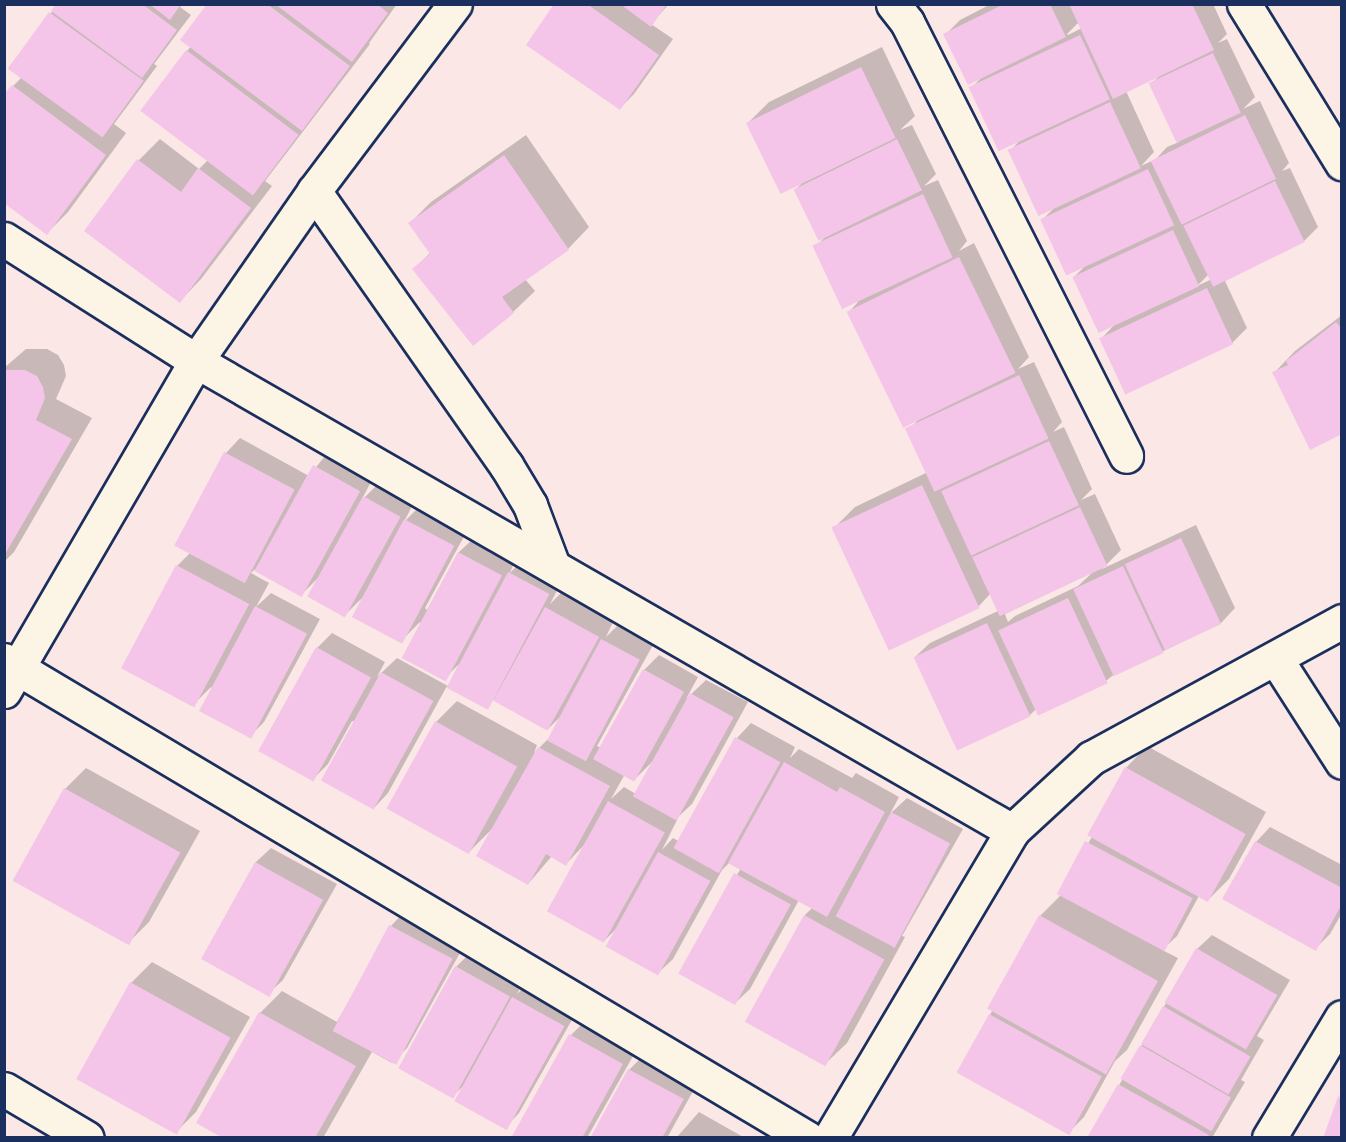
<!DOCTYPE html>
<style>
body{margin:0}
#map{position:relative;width:1346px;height:1142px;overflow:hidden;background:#fae7e6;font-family:Mynerve,sans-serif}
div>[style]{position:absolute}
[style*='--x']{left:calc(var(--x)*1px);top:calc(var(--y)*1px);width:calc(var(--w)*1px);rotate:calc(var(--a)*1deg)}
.shadow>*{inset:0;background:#0003}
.building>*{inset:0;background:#f4c5e8;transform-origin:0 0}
.roads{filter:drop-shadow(2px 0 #1b2f5e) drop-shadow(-2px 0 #1b2f5e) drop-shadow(0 2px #1b2f5e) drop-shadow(0 -2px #1b2f5e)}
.minor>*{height:33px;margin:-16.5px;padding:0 16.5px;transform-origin:16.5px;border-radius:16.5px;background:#fcf5e5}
span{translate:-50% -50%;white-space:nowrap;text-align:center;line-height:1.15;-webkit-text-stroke:5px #fcf5e5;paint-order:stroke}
.frame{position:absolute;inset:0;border:6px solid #1b2f5e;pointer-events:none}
</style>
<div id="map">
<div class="shadow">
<i style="clip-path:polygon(58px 4px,183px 4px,180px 7px,191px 15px,154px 64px,157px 66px,114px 124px,126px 133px,68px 212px,47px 233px,13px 86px,22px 77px,9px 67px)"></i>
<i style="clip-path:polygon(208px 4px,397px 4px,369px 43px,370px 44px,265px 181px,272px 186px,201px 279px,180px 301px,86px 231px,139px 160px,160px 139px,199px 169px,208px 160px,187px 51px,191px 46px)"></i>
<i style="clip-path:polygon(556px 4px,669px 4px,651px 24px,673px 39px,634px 94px,620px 108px)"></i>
<i style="clip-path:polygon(evenodd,991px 4px,1213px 4px,1227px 34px,1218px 43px,1227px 39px,1255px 97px,1243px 109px,1260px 101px,1289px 163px,1282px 171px,1290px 168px,1318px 227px,1304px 241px,1225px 281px,1247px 328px,1232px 343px,1101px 339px,1116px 323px,1074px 277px,1085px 266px,1042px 220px,1056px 206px,1010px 151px,1020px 140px,971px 88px,981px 78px,945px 35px,960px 20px,991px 4px,1079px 22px,1082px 28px,1068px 35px,1067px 34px,1079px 22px,991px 4px,1161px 74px,1151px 84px,1179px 142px,1167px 147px,1156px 159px,1141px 166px,1154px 152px,1126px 91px,1161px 74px,991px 4px,1209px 274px,1212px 279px,1197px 286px,1209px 274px)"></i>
<i style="clip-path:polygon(evenodd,882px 47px,915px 116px,900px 130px,912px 125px,936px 174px,924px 186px,938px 180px,967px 241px,959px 251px,974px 243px,1029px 357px,1018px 369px,1034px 362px,1062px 422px,1053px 432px,1064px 427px,1092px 489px,1081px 500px,1095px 494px,1121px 550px,1102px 569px,1196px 525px,1235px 608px,1221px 623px,1112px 676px,1106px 681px,1038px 713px,1036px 709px,1030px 715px,915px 657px,930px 643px,1000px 610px,991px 593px,978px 607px,834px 528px,855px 507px,928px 472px,908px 430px,918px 420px,849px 312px,858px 302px,815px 247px,827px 235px,795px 190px,803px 182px,748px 123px,769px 102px,882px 47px,1093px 572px,1078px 586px,1015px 616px,1008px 622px,1005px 614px,1093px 572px)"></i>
<i style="clip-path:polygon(526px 135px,589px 227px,568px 249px,525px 279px,535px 291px,513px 312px,473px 344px,414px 269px,431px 252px,410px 223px,431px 202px)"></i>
<i style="clip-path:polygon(1342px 315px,1342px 433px,1274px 373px,1295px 351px)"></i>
<i style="clip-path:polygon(26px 349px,47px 349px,58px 355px,64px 365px,66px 376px,56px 399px,92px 418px,14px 552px,4px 562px,4px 368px)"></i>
<i style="clip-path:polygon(evenodd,240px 438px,309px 476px,329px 451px,374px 476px,361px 501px,379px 483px,414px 502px,404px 522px,420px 506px,467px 531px,425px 608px,427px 610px,459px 552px,474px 538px,515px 560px,510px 573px,524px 558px,563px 579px,550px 604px,561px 593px,613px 622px,606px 637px,617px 626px,653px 645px,597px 746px,601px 748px,644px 670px,659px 655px,698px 677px,686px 699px,706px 680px,748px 702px,692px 804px,679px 816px,662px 850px,673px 838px,680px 842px,737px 738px,751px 723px,795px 747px,790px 758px,799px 749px,852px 778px,856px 773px,899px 797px,890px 814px,907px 798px,963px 829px,902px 936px,905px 937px,847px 1043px,825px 1064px,747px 1021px,805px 915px,813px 907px,799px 900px,750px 989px,735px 1003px,680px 973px,741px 868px,730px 862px,722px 870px,673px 959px,658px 973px,615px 930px,604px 941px,584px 845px,566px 864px,552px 856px,528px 884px,493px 828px,469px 852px,436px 722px,457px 701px,537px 745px,534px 753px,549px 738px,560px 717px,548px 729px,494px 699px,485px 707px,447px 686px,388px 793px,374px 808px,355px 722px,352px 721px,328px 764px,313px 779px,261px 750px,317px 648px,332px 633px,385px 662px,377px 677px,397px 658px,448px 686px,459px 664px,444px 679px,420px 622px,400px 642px,361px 599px,345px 615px,320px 576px,302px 594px,255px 569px,251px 573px,269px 583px,256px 607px,271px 593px,320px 619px,264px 722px,249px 737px,211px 687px,192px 706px,122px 668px,177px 566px,190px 553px,226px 453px,240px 438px,653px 761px,636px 794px,624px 787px,611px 799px,625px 774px,635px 779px,653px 761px)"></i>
<i style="clip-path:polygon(1147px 746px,1266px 812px,1229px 879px,1208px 900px,1199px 896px,1177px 936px,1162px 950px,1178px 958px,1127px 1050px,1115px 1061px,1084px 1117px,1069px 1132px,990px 1015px,1040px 916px,1061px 895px,1058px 893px,1092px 837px,1126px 768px)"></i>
<i style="clip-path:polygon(86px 768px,200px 831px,149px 922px,128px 943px,65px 789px)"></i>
<i style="clip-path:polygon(1270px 827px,1342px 865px,1342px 913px,1330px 934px,1315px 949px,1256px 842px)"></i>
<i style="clip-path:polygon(271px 848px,337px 884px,283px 980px,268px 994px,202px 958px,256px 862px)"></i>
<i style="clip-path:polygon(405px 911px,465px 944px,407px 1048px,392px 1063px,372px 1052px,323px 1138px,226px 1138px,198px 1122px,260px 1013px,282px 991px,337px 1022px,391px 926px)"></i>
<i style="clip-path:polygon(1212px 935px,1290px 980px,1257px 1036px,1264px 1040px,1241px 1080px,1245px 1082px,1226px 1114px,1212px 1138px,1090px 1136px,1197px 949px)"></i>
<i style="clip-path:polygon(471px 952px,524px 981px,517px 994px,528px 984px,577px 1011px,519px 1113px,505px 1128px,462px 1087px,453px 1096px,452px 971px)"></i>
<i style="clip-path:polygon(152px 962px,250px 1017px,196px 1112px,175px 1133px,131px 983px)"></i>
<i style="clip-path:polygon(585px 1021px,637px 1049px,587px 1138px,513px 1138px,571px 1035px)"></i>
<i style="clip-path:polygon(644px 1055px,697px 1084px,667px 1138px,591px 1138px,630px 1069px)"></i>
<i style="clip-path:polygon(1341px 1095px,1342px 1138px,1324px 1138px)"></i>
<i style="clip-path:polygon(699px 1112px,745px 1138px,676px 1138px)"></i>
</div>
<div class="building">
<i style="clip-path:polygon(56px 4px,142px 4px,177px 30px,142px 78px,51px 11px)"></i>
<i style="clip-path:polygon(149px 4px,181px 4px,170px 20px)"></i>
<i style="clip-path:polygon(207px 4px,267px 4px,350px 66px,302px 131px,180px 40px)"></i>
<i style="clip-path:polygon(275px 4px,377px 4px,388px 13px,352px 62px)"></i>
<i style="clip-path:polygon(554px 4px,587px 4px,659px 55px,620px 110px,526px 45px)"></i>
<i style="clip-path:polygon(620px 4px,667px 4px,651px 27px)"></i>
<i style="clip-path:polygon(1004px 4px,1050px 4px,1066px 37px,968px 85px,943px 34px)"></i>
<i style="clip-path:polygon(1069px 4px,1192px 4px,1214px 50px,1113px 99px)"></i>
<i style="left:49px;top:12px;width:117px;height:70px;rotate:36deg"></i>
<i style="left:1080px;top:35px;width:71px;height:123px;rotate:65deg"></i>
<i style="left:186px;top:50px;width:141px;height:76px;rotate:37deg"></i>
<i style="left:1213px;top:53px;width:66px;height:71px;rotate:65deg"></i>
<i style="left:861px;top:67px;width:79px;height:128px;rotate:64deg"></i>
<i style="clip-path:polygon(12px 85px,106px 155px,47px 235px,4px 203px,4px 94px)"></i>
<i style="left:1110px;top:102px;width:73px;height:113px;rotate:65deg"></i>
<i style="left:1245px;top:115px;width:71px;height:105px;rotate:64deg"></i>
<i style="left:897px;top:139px;width:57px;height:115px;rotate:64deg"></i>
<i style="clip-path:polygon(504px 155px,569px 250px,502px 297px,514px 313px,473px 346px,412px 269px,430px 254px,408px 223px)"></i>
<i style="clip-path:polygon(137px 159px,181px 192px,198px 168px,251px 208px,180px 303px,84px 231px)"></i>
<i style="left:1148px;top:169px;width:62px;height:119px;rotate:65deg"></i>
<i style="left:1275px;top:181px;width:68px;height:102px;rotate:64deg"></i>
<i style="left:923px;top:194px;width:70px;height:122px;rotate:65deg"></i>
<i style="left:1173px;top:230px;width:62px;height:111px;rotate:65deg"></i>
<i style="left:959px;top:257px;width:129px;height:125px;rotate:64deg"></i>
<i style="left:1207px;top:288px;width:62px;height:119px;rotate:65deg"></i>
<i style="clip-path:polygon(1336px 322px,1342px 329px,1342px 434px,1310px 450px,1272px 372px,1288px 365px,1286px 361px)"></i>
<i style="clip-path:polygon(4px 370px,25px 370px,37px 376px,43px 387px,45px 398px,36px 420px,72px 439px,4px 556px)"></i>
<i style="left:1019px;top:375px;width:70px;height:126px;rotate:65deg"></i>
<i style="left:1049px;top:441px;width:71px;height:119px;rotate:65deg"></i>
<i style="left:224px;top:452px;width:80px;height:106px;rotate:28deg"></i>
<i style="left:313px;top:465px;width:54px;height:121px;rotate:29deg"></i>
<i style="left:922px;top:485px;width:136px;height:100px;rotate:65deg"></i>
<i style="left:363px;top:496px;width:43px;height:115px;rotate:29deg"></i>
<i style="left:1080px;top:507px;width:65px;height:119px;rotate:65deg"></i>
<i style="left:404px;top:519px;width:57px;height:111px;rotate:28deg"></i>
<i style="left:1181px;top:538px;width:95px;height:62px;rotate:65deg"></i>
<i style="left:458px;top:552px;width:50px;height:120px;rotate:28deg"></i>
<i style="left:176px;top:565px;width:83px;height:117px;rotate:28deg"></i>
<i style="left:1123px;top:566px;width:96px;height:55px;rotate:65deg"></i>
<i style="left:508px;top:572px;width:47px;height:131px;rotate:28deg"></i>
<i style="left:1068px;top:598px;width:94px;height:77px;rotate:65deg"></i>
<i style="left:255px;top:606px;width:59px;height:119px;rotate:28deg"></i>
<i style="left:545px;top:607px;width:62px;height:107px;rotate:29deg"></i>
<i style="left:987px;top:623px;width:103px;height:81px;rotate:65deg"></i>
<i style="left:601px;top:639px;width:44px;height:115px;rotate:28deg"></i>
<i style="left:316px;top:647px;width:63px;height:119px;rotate:29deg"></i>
<i style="left:643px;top:669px;width:47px;height:103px;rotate:29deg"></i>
<i style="left:381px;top:672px;width:60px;height:124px;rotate:29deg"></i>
<i style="left:690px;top:693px;width:50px;height:118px;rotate:29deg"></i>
<i style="left:435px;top:721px;width:94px;height:100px;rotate:29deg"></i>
<i style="left:735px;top:737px;width:52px;height:127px;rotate:29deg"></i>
<i style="clip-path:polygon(538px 747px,610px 786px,566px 866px,546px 854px,528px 885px,476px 856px)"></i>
<i style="clip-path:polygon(784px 762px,837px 792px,840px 787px,885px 812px,827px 917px,728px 863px)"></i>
<i style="left:1125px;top:767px;width:138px;height:78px;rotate:29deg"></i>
<i style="left:64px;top:788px;width:133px;height:106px;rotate:29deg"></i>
<i style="left:608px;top:801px;width:65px;height:126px;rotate:29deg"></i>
<i style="left:891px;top:812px;width:67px;height:118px;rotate:28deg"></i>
<i style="left:1085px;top:841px;width:122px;height:60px;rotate:28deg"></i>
<i style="clip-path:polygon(1255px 841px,1342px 888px,1342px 904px,1316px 951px,1222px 899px)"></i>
<i style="left:658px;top:852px;width:60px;height:108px;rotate:29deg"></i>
<i style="left:255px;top:862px;width:78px;height:111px;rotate:29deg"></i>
<i style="left:734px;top:873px;width:65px;height:115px;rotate:29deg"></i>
<i style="left:804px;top:915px;width:92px;height:122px;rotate:29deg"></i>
<i style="left:1039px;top:915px;width:136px;height:107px;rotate:29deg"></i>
<i style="left:389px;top:925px;width:72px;height:120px;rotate:28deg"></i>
<i style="left:1196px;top:948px;width:94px;height:63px;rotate:30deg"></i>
<i style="left:455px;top:966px;width:63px;height:117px;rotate:29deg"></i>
<i style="left:130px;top:982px;width:115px;height:111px;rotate:29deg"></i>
<i style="left:512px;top:997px;width:60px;height:119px;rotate:29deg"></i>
<i style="left:1163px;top:1006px;width:101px;height:44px;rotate:30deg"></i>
<i style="clip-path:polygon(259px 1012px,356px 1066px,315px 1138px,223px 1138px,196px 1123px)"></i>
<i style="left:989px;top:1014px;width:129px;height:67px;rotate:29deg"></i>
<i style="clip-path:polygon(569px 1034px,623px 1064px,582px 1138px,511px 1138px)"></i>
<i style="left:1140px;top:1045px;width:105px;height:39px;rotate:30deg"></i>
<i style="clip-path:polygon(628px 1069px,684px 1099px,662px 1138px,590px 1138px)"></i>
<i style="clip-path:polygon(1118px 1084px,1209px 1135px,1207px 1138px,1088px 1136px)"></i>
<i style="clip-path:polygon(1339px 1094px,1342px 1138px,1323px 1138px)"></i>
</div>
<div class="roads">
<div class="minor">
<i style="--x:893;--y:4;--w:23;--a:52"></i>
<i style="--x:907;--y:22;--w:486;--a:63.2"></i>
<i style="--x:1244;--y:4;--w:187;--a:58.4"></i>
<i style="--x:314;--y:191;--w:335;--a:55"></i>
<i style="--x:506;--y:465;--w:47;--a:59"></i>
<i style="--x:530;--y:505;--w:65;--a:69.3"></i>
<i style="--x:4;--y:239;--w:227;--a:32.4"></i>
<i style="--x:196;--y:361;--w:942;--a:29.94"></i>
<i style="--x:1276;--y:659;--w:122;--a:57.3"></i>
<i style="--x:4;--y:660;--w:935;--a:30.76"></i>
<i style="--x:4;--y:691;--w:382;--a:-59.8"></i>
<i style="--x:196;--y:361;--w:207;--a:-55.2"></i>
<i style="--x:314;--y:191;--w:234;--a:-53"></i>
<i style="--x:4;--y:1089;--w:96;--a:30.6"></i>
<i style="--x:830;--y:1138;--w:357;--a:-59.3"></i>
<i style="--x:1012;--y:831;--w:108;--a:-42.7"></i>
<i style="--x:1091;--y:758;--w:286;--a:-28.6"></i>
<i style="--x:1269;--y:1138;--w:141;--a:-58.9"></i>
</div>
</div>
<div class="frame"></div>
</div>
